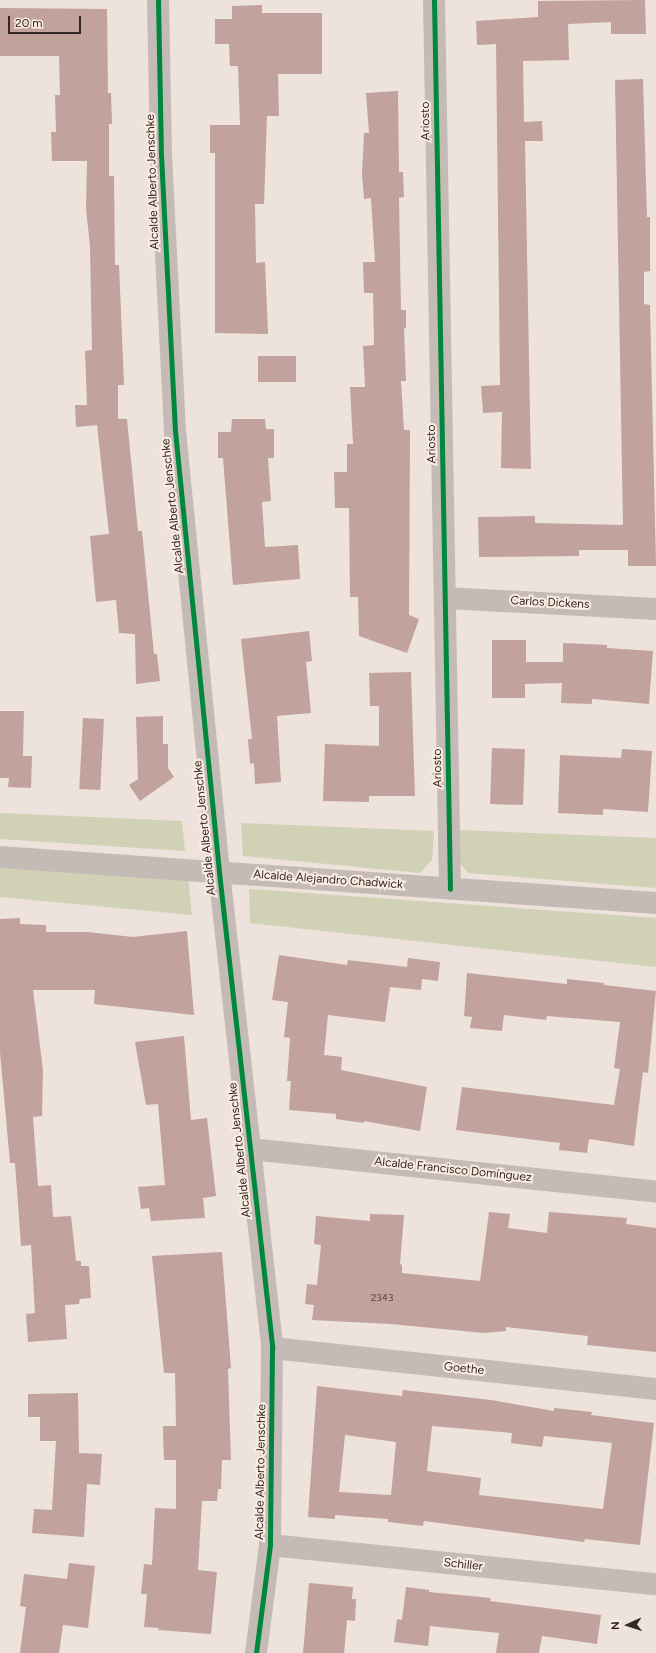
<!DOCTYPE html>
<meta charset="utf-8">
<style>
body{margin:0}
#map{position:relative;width:656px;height:1653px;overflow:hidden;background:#ede2dc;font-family:Figtree,sans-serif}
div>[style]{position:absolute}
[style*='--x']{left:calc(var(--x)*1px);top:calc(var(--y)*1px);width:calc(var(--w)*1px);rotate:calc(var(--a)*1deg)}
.green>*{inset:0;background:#d1d1b5}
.building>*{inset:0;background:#c2a29c;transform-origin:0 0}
.minor>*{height:22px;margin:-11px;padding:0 11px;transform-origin:11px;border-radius:11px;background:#c5bbb6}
.cycleway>*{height:5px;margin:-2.5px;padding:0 2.5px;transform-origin:2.5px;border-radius:2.5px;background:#00873e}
span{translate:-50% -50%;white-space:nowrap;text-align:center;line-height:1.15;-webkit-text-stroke:4px #fbece2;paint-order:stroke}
.number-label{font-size:10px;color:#584643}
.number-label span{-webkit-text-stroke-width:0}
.street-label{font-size:12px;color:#352725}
.north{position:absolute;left:608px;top:1605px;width:40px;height:40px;-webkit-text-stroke:3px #fbece2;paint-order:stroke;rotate:267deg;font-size:11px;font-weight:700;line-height:16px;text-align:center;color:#352725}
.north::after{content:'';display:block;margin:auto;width:14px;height:18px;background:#352725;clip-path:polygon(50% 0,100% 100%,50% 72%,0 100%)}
.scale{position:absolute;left:8px;top:16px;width:73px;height:18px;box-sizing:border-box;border:2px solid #352725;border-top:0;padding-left:5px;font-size:12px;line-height:14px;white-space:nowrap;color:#352725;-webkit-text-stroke:3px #fbece2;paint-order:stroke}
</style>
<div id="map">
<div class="green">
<i style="clip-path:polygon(0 813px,182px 821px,185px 851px,0 839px)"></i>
<i style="clip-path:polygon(241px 823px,434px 831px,432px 860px,420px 873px,243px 856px)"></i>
<i style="clip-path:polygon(460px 830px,656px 838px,656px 888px,468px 873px,458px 860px)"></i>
<i style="clip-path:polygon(0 867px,188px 877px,192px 915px,0 897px)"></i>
<i style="clip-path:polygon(249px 889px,656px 918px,656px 967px,250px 923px)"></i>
</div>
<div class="building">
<i style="clip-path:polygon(645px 0,646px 34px,611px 34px,611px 22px,568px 24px,569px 60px,523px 61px,524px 122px,542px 121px,543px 141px,525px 141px,531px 469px,501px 468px,502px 412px,483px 413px,481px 386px,500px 385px,496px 44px,477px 45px,476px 21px,538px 17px,538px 1px)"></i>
<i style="clip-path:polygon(262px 5px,262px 13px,322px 13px,322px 74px,278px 74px,279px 116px,267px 116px,264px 204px,255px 204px,256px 263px,265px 262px,268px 334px,215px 333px,215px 153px,210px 153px,210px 125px,240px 125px,238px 66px,230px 66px,229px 44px,215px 44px,215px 19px,232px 19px,232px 6px)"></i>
<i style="clip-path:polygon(0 8px,107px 9px,108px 93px,111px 93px,112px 124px,109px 124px,109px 176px,114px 176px,115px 265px,119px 265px,124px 385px,118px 385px,118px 419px,127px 419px,138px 531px,142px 531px,154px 654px,157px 654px,160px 681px,136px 684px,135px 634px,119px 633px,116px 600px,96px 602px,90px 536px,109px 534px,97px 425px,76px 427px,75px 405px,87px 405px,85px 351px,92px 350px,90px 246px,86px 209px,87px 161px,52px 161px,51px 132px,56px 132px,55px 95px,60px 95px,59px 56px,0 56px)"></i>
<i style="clip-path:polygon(643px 79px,647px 217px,650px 217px,650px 271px,644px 272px,644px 304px,650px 305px,656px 566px,628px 566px,628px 550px,579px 550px,579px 556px,479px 557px,478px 517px,535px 516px,535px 523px,623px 525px,615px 80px)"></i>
<i style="clip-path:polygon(398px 91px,399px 172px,403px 172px,404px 197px,399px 198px,401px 310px,406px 310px,406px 328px,404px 328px,406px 381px,401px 381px,404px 430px,410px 430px,409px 615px,419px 619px,407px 653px,359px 636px,358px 597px,350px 597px,349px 508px,335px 508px,334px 472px,347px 472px,347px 444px,353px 444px,350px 387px,365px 387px,363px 346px,374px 345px,373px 293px,364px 293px,363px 262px,375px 262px,371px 198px,364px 199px,362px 174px,364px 133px,369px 133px,366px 93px)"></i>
<i style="left:296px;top:356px;width:26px;height:38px;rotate:90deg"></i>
<i style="clip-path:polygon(232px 419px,265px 419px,266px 429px,274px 429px,274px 458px,268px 458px,271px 501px,262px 502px,265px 547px,298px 545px,300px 579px,233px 585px,223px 458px,218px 458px,218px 432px,231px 432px)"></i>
<i style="clip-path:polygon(309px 631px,312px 661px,306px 662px,311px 713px,277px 716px,281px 782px,255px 784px,254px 763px,250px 764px,248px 739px,252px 739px,241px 639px)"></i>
<i style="clip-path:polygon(492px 640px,526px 640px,526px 662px,563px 662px,563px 643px,607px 645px,607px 648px,653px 651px,649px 704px,592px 699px,592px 704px,561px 703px,562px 683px,525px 684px,525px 698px,492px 698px)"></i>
<i style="clip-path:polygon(411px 672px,415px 796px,369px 796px,369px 802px,323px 801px,325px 744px,379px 746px,379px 706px,370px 706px,369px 673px)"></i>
<i style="clip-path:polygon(0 711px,24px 711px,23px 756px,32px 756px,31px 788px,8px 787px,9px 778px,0 778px)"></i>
<i style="clip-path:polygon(163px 716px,163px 744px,168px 744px,168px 768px,174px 777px,140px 801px,129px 785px,138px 779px,136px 717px)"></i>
<i style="left:83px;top:718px;width:21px;height:71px;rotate:3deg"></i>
<i style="left:492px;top:748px;width:33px;height:56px;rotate:2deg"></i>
<i style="clip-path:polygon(622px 749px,652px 751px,648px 812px,603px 809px,603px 815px,558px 813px,560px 755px,621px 758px)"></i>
<i style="clip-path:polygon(20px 918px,20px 924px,46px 925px,46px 932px,87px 932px,133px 937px,187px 931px,194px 1015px,94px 1004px,95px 990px,33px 990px,43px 1070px,42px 1116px,33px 1117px,38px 1186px,51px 1185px,53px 1217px,71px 1216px,76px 1261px,81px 1261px,81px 1266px,89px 1266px,91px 1298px,80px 1299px,79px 1304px,65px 1305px,67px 1339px,28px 1342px,26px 1314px,35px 1313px,31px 1245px,21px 1246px,15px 1163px,10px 1163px,0 1052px,0 919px)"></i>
<i style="clip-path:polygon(279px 955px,347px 965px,348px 960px,407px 967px,408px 958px,440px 962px,438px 981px,422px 979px,421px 990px,390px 987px,385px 1022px,328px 1015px,324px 1055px,342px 1057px,341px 1070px,427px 1087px,420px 1131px,364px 1121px,364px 1123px,336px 1119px,336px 1114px,289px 1110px,291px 1081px,287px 1081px,290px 1038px,284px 1037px,288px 1002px,272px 1000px)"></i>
<i style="clip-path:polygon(467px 973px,567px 984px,567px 979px,604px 983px,604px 985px,656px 991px,648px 1073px,643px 1072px,634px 1146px,589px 1139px,587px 1153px,559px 1150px,560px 1143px,456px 1130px,462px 1087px,614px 1105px,620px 1069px,614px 1068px,620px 1022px,547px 1016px,546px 1020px,504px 1015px,502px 1031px,470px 1028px,472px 1017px,464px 1016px)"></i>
<i style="clip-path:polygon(184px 1036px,191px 1120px,207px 1118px,216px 1196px,203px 1198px,205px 1218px,151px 1221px,149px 1208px,141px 1209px,138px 1187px,165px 1185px,158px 1104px,146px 1105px,135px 1042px)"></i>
<i style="clip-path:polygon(489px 1212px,510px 1214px,508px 1228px,547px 1233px,549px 1212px,627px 1218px,626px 1224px,656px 1228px,656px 1352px,587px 1345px,588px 1336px,506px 1327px,506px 1331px,484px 1333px,391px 1324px,312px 1320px,314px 1305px,305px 1304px,307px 1284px,317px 1285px,321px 1245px,314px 1244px,316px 1216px,370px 1221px,370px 1214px,404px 1215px,400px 1264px,402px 1265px,402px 1273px,480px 1281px)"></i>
<i style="clip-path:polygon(222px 1252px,231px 1368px,228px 1369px,231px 1460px,222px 1460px,221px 1489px,218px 1489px,217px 1501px,202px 1501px,198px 1570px,217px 1572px,211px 1634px,158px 1630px,159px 1628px,144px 1627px,147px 1594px,141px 1594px,144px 1564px,152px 1565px,155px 1508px,176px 1509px,176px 1460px,164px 1460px,163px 1434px,163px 1426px,176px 1426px,175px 1373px,164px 1373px,152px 1256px)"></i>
<i style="clip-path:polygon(evenodd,317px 1386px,402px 1396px,403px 1390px,491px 1400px,554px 1411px,554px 1408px,592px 1412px,591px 1415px,654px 1423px,640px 1545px,585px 1539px,584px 1542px,424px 1521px,423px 1526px,388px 1522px,388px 1519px,335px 1515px,335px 1519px,308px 1517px,317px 1386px,432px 1426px,512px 1433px,511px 1443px,542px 1447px,544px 1436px,612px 1443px,603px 1509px,479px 1495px,481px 1478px,427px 1471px,432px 1426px,317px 1386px,345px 1435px,396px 1442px,391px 1495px,339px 1492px,345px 1435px)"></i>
<i style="clip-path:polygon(78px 1393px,79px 1453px,102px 1454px,100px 1485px,87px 1484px,84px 1537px,32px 1533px,34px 1509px,52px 1510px,56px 1441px,40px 1441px,40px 1417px,28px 1417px,28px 1394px)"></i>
<i style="clip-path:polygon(69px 1563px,95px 1566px,88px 1628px,63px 1625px,59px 1653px,20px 1653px,26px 1607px,20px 1606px,24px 1574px,67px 1579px)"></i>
<i style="clip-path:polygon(309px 1583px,353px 1587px,352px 1599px,356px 1599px,355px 1621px,347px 1620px,344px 1653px,303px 1653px)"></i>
<i style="clip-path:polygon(406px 1587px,429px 1590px,429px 1592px,491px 1598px,490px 1601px,601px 1615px,597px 1644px,542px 1636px,539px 1653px,496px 1653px,499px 1633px,430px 1626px,428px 1646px,394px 1642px,397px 1619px,402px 1620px)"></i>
</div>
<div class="minor">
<i style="--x:158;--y:0;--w:155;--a:88.9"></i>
<i style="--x:161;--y:155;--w:276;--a:87.1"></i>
<i style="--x:175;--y:431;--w:443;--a:84.3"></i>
<i style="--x:219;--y:872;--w:479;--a:83.6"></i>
<i style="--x:272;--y:1348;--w:197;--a:90.6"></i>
<i style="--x:270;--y:1545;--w:109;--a:97.4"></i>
<i style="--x:434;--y:0;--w:889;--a:88.97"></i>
<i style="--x:445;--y:598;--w:211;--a:3"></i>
<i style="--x:0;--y:857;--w:658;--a:4.01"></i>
<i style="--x:250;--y:1149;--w:408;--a:6"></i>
<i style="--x:272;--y:1348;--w:386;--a:6.1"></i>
<i style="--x:270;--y:1545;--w:388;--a:5.8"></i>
</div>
<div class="cycleway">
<i style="--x:158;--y:0;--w:155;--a:88.9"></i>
<i style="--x:161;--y:155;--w:276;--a:87.1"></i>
<i style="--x:175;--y:431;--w:443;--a:84.3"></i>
<i style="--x:219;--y:872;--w:479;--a:83.6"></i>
<i style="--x:272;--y:1348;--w:197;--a:90.6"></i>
<i style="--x:270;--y:1545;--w:109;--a:97.4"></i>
<i style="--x:434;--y:0;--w:889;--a:88.97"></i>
</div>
<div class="number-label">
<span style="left:382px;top:1298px">2343</span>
</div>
<div class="street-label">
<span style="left:426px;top:121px;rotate:-91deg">Ariosto</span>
<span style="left:153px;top:182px;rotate:-92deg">Alcalde Alberto Jenschke</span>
<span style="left:432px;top:444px;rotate:-91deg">Ariosto</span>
<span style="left:173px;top:506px;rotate:-96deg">Alcalde Alberto Jenschke</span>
<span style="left:550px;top:603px;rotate:3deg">Carlos Dickens</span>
<span style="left:438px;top:768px;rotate:-91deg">Ariosto</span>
<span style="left:205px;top:828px;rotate:-96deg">Alcalde Alberto Jenschke</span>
<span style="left:328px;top:880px;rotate:4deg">Alcalde Alejandro Chadwick</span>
<span style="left:240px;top:1150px;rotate:-96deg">Alcalde Alberto Jenschke</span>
<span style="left:453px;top:1170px;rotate:6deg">Alcalde Francisco Domínguez</span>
<span style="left:464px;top:1369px;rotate:6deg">Goethe</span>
<span style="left:261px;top:1472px;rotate:-89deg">Alcalde Alberto Jenschke</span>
<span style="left:463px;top:1565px;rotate:6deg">Schiller</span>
</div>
<div class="north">N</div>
<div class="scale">20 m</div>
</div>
